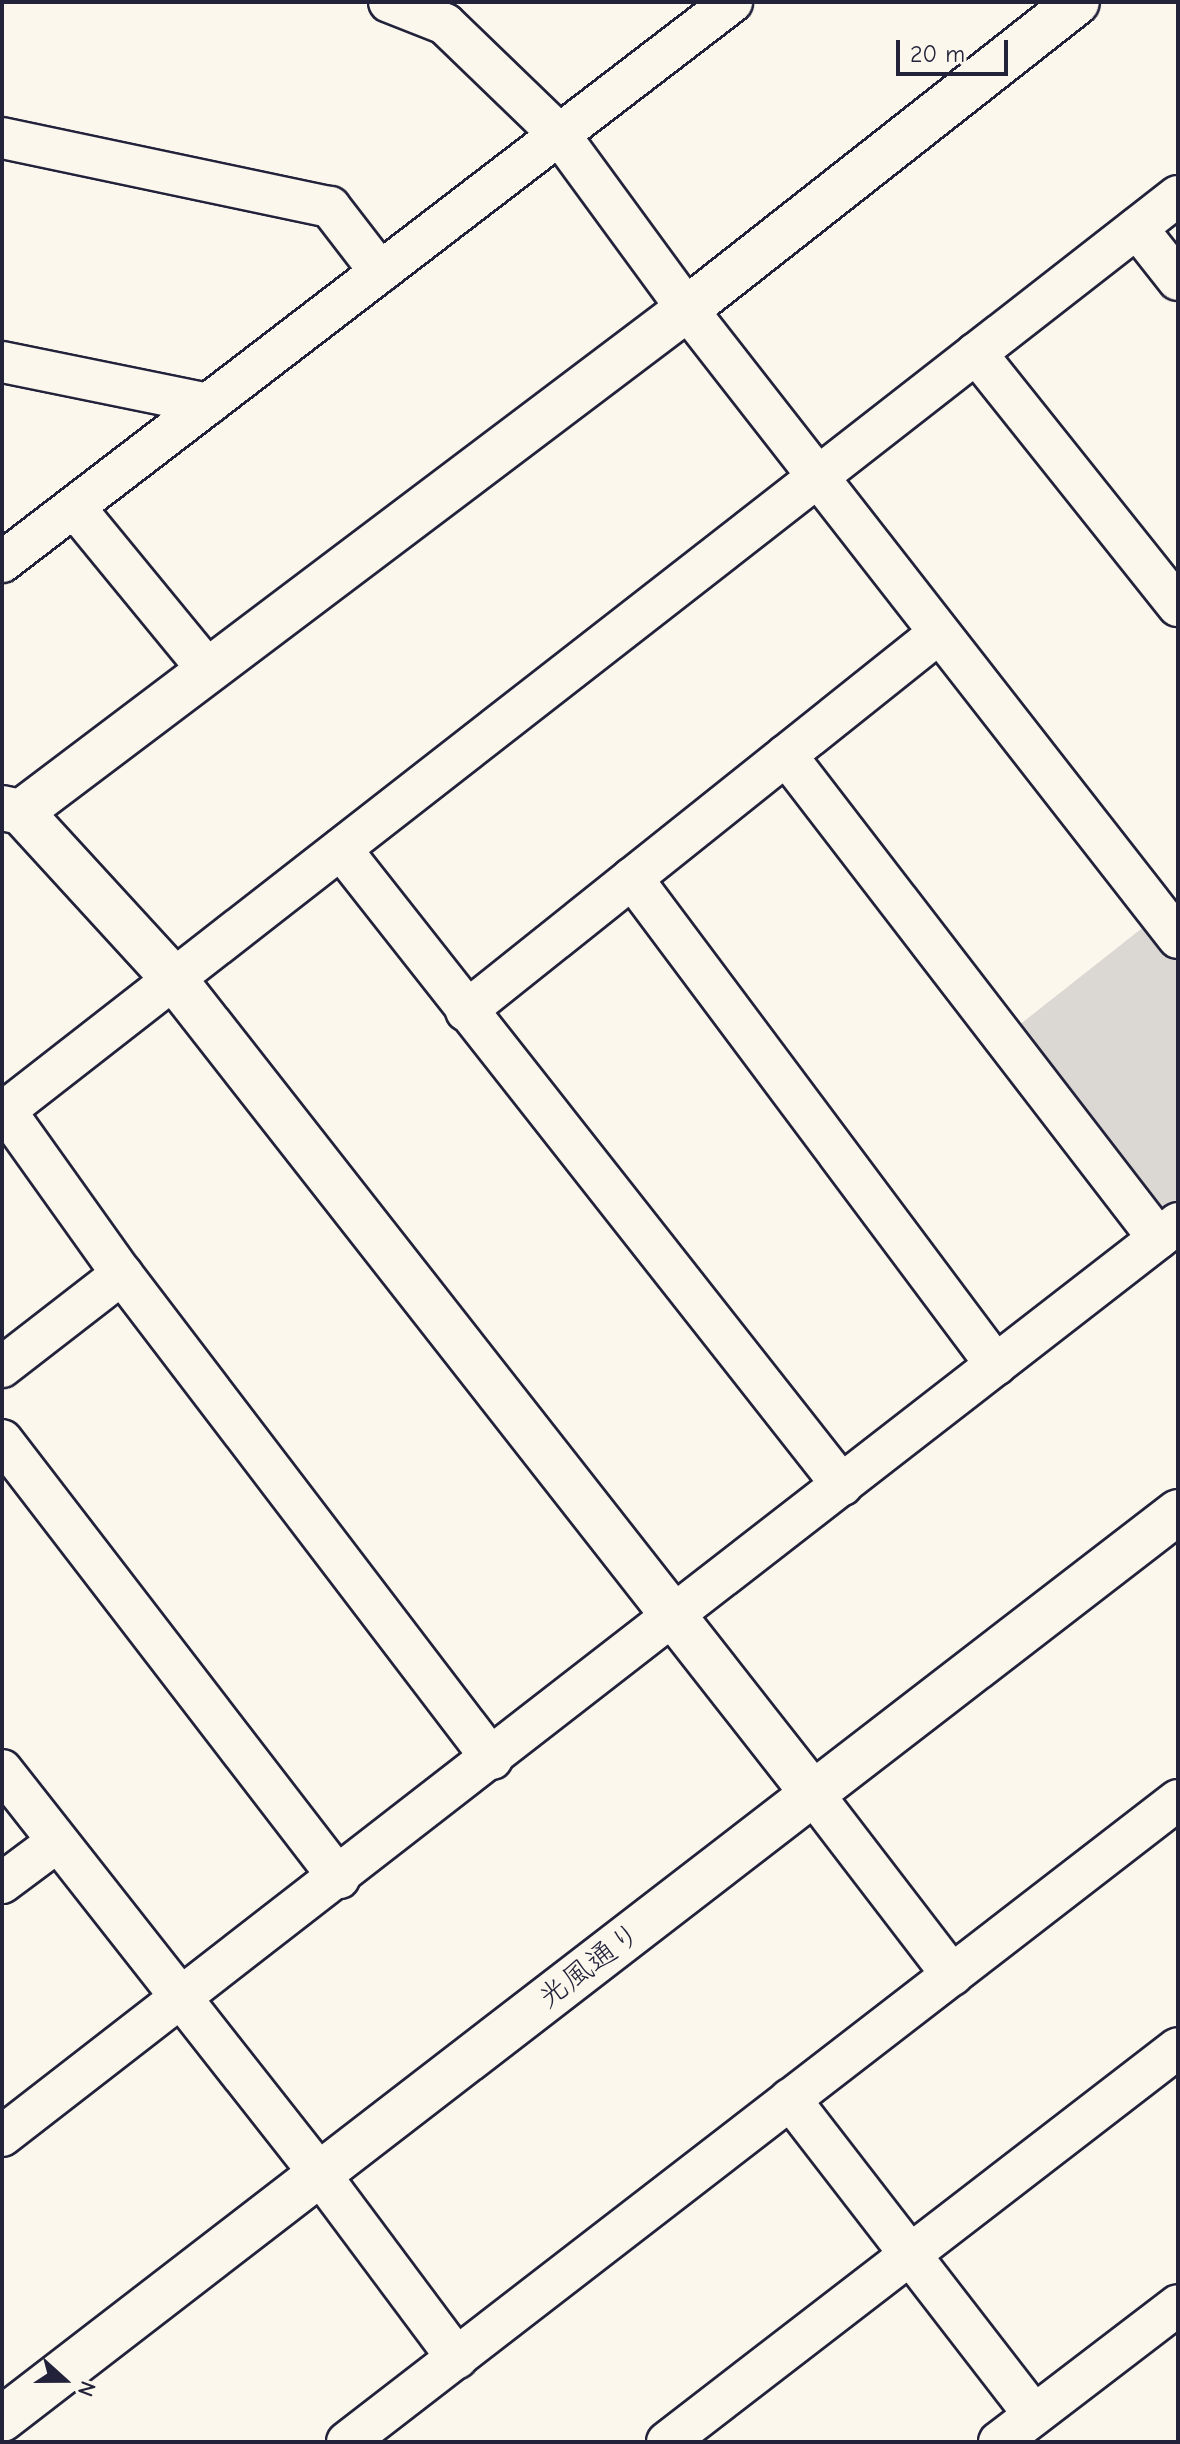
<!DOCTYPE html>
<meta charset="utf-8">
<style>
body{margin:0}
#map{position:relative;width:1180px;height:2444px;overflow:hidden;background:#fbf7ec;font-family:"Comic Neue","Klee One",sans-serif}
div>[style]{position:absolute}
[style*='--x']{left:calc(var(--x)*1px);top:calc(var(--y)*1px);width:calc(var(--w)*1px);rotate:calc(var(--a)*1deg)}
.green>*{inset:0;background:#dbd8d3}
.roads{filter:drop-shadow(2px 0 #22223b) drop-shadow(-2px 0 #22223b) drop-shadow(0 2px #22223b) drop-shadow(0 -2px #22223b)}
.minor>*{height:40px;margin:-20px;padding:0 20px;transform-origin:20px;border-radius:20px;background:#fbf7ec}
.tertiary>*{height:44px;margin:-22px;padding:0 22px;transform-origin:22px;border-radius:22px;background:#fbf7ec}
span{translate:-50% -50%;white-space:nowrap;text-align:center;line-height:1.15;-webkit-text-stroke:8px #fbf7ec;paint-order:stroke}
.street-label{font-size:30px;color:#22223b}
.frame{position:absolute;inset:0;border:4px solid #22223b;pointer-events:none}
.north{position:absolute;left:24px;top:2340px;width:80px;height:80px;-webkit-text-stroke:6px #fbf7ec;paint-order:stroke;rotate:111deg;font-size:22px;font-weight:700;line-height:32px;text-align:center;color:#22223b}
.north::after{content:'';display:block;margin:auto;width:28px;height:36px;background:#22223b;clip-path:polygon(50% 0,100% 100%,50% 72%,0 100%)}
.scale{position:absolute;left:896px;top:40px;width:112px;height:36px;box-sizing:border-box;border:4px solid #22223b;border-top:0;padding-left:10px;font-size:24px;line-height:28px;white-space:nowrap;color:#22223b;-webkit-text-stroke:6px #fbf7ec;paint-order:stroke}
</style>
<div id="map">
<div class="green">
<i style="clip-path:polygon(1160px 914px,1178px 938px,1178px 1223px,1158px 1238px,1004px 1037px)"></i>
</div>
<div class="roads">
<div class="minor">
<i style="--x:389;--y:2;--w:60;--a:21.4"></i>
<i style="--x:445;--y:24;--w:158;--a:44"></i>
<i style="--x:559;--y:134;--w:217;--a:53.8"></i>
<i style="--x:687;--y:309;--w:798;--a:52.02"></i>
<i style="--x:2;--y:138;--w:335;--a:11.9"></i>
<i style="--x:330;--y:207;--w:82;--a:52.4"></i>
<i style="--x:1137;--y:228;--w:66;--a:51.7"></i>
<i style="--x:976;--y:353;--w:324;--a:51.4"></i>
<i style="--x:2;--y:362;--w:210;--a:11.5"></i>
<i style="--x:75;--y:508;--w:210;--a:50.6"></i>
<i style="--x:2;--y:562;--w:920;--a:-37.49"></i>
<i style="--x:786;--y:755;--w:610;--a:52.4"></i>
<i style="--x:341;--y:849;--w:810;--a:51.77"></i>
<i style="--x:632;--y:878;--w:608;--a:53.22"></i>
<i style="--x:466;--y:1011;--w:605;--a:-38.63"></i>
<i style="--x:2;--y:1106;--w:206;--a:54.5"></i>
<i style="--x:122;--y:1274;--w:610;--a:52.66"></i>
<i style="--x:2;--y:1113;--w:1491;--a:-37.95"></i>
<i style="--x:2;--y:1367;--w:152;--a:-37.8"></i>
<i style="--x:2;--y:1440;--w:553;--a:52.43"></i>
<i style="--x:2;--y:1770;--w:513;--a:51.81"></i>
<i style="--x:319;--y:2173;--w:231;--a:53.3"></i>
<i style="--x:814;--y:1795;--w:227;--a:52.5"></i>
<i style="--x:2;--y:1883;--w:69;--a:-36.7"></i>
<i style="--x:790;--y:2099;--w:399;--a:52.3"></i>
<i style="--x:2;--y:2136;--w:1489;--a:-37.82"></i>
<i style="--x:347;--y:2442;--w:1050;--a:-37.69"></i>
<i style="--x:667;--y:2442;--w:645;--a:-37.63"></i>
<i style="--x:999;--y:2442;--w:225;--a:-37.4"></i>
</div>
<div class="tertiary">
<i style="--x:2;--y:808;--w:19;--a:12"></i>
<i style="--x:21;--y:812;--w:226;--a:47.5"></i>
<i style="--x:174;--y:979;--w:1037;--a:51.89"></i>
<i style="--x:21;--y:812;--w:835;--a:-37.06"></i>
<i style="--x:687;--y:309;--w:496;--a:-38.2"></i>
<i style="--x:2;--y:2419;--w:1485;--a:-37.64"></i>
</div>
</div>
<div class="street-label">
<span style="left:590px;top:1966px;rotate:-37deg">光風通り</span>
</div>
<div class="frame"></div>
<div class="north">N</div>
<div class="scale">20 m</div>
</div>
